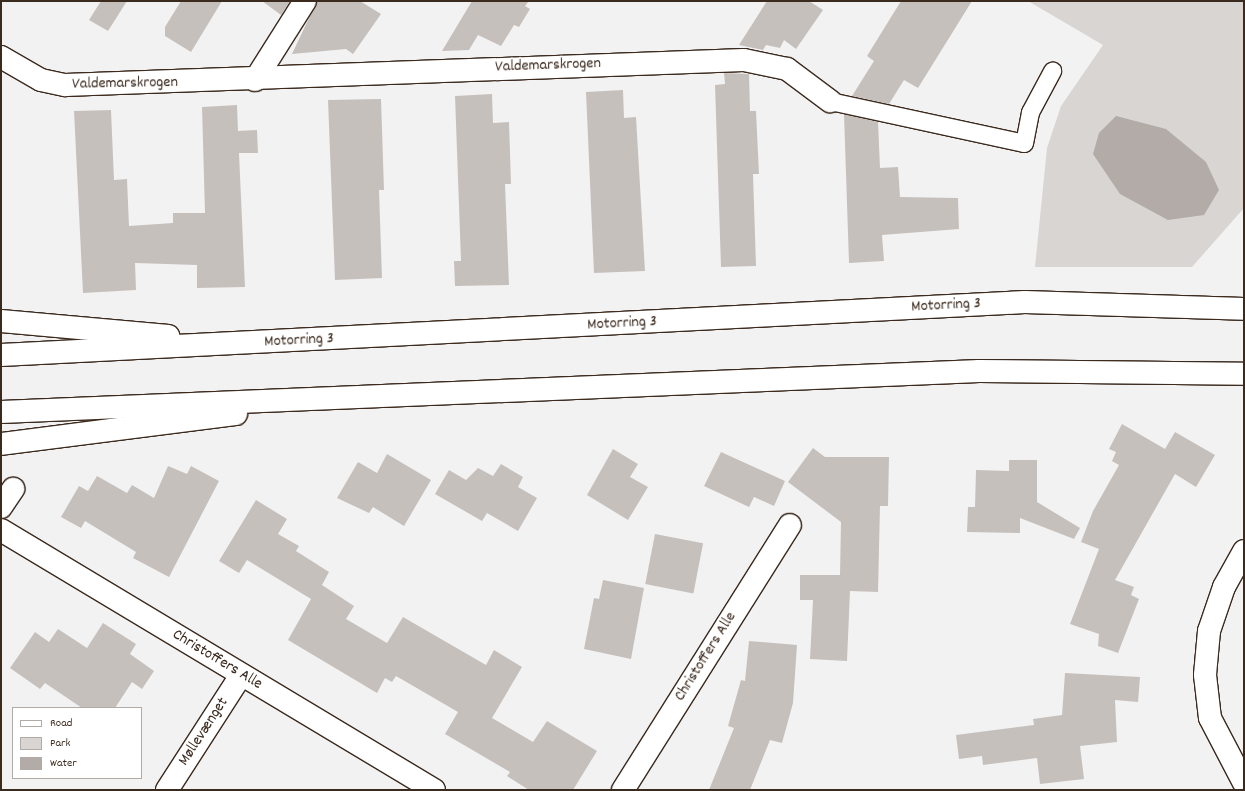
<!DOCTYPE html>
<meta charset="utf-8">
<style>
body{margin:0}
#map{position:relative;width:1245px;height:791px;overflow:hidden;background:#f3f2f2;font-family:Dekko,sans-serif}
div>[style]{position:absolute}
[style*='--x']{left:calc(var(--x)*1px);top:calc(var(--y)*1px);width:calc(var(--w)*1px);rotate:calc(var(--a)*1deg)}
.green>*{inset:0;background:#d8d5d2}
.water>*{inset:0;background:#b2aba7}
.building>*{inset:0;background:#c6c0bd;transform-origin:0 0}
.roads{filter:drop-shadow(1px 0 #3b2a1e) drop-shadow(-1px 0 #3b2a1e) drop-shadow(0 1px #3b2a1e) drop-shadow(0 -1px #3b2a1e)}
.service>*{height:17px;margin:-8.5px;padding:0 8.5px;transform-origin:8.5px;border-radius:8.5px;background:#fff}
.minor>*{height:22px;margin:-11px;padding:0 11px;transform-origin:11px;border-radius:11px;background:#fff}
.motorway>*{height:22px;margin:-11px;padding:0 11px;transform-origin:11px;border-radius:11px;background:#fff}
span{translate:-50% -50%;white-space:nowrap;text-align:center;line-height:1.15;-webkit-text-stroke:3px #fff;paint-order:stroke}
.street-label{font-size:16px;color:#3b2a1e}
.frame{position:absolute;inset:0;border:2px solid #3b2a1e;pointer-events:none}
.legend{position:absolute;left:12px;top:707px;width:130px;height:72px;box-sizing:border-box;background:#fff;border:1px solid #b1aaa5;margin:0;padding:5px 7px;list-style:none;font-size:12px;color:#3b2a1e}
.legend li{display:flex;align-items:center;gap:8px;height:20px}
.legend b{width:20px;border:1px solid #b1aaa5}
</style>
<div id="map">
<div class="green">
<i style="clip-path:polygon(1028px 1px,1244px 1px,1244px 208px,1192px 267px,1035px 267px,1047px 148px,1061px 106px,1103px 45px)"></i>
</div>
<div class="water">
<i style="clip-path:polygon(1116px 116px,1166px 129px,1206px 162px,1219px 190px,1204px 215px,1168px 220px,1120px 194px,1093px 154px,1099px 133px)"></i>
</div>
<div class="building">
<i style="clip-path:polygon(101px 1px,127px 1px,108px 31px,89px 20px)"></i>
<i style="clip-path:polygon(181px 1px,222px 1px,191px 52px,165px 36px,165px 27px)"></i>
<i style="clip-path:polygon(262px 1px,290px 1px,281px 15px)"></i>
<i style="clip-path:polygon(317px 1px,360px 1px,381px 14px,353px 54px,346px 49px,292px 54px)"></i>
<i style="clip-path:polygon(472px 1px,529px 1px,525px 6px,530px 9px,519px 27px,514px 25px,501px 46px,478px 35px,469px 50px,442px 51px)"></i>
<i style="clip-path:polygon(767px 1px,809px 1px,823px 10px,796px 49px,784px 40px,780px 48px,766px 45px,763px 50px,739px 45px)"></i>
<i style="clip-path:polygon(901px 1px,972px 1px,918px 88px,904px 80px,889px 104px,852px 96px,874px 61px,867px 56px)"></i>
<i style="clip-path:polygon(724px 73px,749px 74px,750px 111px,756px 111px,759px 174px,753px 174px,756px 266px,721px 267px,715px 85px,725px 84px)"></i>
<i style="clip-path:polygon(623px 90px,624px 118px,636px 117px,645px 271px,594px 273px,586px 92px)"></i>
<i style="clip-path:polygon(492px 94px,493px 123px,509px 122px,511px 184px,505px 184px,509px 285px,455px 286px,454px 261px,461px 261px,455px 96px)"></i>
<i style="clip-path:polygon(381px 99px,384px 190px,379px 190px,382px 278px,335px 280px,328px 100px)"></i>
<i style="clip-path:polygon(237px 105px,238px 131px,257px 130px,258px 153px,239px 153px,245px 287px,197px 288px,197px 265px,135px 263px,136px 290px,83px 293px,74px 111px,111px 110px,114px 180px,127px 179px,129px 226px,173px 223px,173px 213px,205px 213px,202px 107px)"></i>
<i style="clip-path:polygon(844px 114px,878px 122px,880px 168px,898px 167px,900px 197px,958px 198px,959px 229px,882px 235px,884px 261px,849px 263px)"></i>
<i style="clip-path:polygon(1122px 424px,1165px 449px,1175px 432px,1215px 455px,1196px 487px,1175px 474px,1115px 580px,1134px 587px,1131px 595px,1139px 599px,1118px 653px,1098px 646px,1099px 634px,1070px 624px,1099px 549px,1081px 542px,1093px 511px,1119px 465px,1112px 461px,1116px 452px,1109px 449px)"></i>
<i style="clip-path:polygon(813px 448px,825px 457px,889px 457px,888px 506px,880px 506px,878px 592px,850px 591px,847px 661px,810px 659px,813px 600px,800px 600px,800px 575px,840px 575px,841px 522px,788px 482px)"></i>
<i style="clip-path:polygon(613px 449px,638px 464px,630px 477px,648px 487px,628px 520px,587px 495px)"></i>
<i style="clip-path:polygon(721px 452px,785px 481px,774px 506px,754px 497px,749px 507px,704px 486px)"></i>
<i style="clip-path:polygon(387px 454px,431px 480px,404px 526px,373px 507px,369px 513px,337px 498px,358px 462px,377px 473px)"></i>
<i style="clip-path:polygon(1009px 460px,1037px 460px,1037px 502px,1080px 528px,1074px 539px,1020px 518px,1020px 533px,967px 532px,968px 507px,975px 507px,976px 470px,1009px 471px)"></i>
<i style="clip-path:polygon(501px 464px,523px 477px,518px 487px,537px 498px,518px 531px,487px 513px,482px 521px,435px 494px,449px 470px,466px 480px,478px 468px,493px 476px)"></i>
<i style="clip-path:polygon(168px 466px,187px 474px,191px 466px,219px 481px,169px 577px,133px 558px,136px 552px,85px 521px,81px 528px,61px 517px,79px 486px,88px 491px,97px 476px,127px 493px,132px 485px,154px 498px)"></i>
<i style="clip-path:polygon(256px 500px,287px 519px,278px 534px,299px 546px,296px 551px,329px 572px,322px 585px,354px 606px,346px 619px,387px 643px,403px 617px,486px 665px,494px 650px,522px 667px,492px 718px,533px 742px,547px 721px,597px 751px,573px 790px,529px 790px,507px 776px,510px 772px,445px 734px,458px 712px,396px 676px,392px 682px,385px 678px,377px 693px,288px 640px,311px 599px,247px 560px,239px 573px,219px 561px)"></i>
<i style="left:655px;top:534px;width:49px;height:51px;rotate:11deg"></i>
<i style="clip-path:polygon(603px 580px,644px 588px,631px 659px,584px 649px,594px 598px,599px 599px)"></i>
<i style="clip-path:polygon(103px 623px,136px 644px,130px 654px,154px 671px,142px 689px,132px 682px,115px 708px,82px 708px,45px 683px,40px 689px,10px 668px,35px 632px,49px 642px,58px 629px,87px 648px)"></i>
<i style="clip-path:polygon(749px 641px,797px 645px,793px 703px,782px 743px,770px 740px,750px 790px,709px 790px,734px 728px,728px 726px,741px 680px,745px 681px)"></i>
<i style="clip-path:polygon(1065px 673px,1140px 677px,1138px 702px,1115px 700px,1117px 742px,1080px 746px,1084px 779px,1040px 784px,1037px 758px,983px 765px,982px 756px,959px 759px,956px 735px,1034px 725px,1033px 719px,1062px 715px)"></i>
</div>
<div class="roads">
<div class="service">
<i style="--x:830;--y:101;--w:198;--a:12.2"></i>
<i style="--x:1024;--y:143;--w:32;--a:-79"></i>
<i style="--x:1030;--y:112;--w:47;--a:-61.8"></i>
</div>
<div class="minor">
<i style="--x:1;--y:57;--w:46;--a:29.9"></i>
<i style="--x:41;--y:80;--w:25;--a:12"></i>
<i style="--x:65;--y:85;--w:679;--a:-2.11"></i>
<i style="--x:744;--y:60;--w:44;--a:11.8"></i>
<i style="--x:787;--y:69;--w:54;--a:36.7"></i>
<i style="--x:255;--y:80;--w:93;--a:-57.7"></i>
<i style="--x:1;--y:507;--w:22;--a:-56"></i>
<i style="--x:1;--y:530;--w:505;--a:30.98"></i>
<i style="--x:1244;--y:551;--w:41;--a:119.1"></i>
<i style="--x:1224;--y:587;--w:46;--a:108.8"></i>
<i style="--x:1209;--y:631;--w:44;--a:95.2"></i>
<i style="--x:1205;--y:675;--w:43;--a:83.4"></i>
<i style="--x:1210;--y:718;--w:73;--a:62.4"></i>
<i style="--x:167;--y:790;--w:137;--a:-57.2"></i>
<i style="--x:623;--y:790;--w:313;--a:-57.8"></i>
</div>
<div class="motorway">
<i style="--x:1;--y:321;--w:168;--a:5.1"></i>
<i style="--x:1;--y:355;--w:1025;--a:-2.96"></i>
<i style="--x:1025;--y:302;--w:219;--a:1.8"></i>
<i style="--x:1;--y:412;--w:979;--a:-2.4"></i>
<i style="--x:979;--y:371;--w:265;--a:0.6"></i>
<i style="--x:1;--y:444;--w:237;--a:-7.3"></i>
</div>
</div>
<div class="street-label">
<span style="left:548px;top:66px;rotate:-2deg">Valdemarskrogen</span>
<span style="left:125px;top:84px;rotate:-1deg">Valdemarskrogen</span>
<span style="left:946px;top:306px;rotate:-3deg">Motorring 3</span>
<span style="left:622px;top:324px;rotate:-3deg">Motorring 3</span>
<span style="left:299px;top:341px;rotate:-3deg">Motorring 3</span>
<span style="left:706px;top:657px;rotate:-58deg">Christoffers Alle</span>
<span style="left:217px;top:660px;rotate:31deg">Christoffers Alle</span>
<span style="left:204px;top:732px;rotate:-57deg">Møllevænget</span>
</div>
<div class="frame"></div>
<ul class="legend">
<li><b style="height:5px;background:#fff"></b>Road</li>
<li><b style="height:11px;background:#d8d5d2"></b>Park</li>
<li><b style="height:11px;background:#b2aba7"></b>Water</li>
</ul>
</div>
